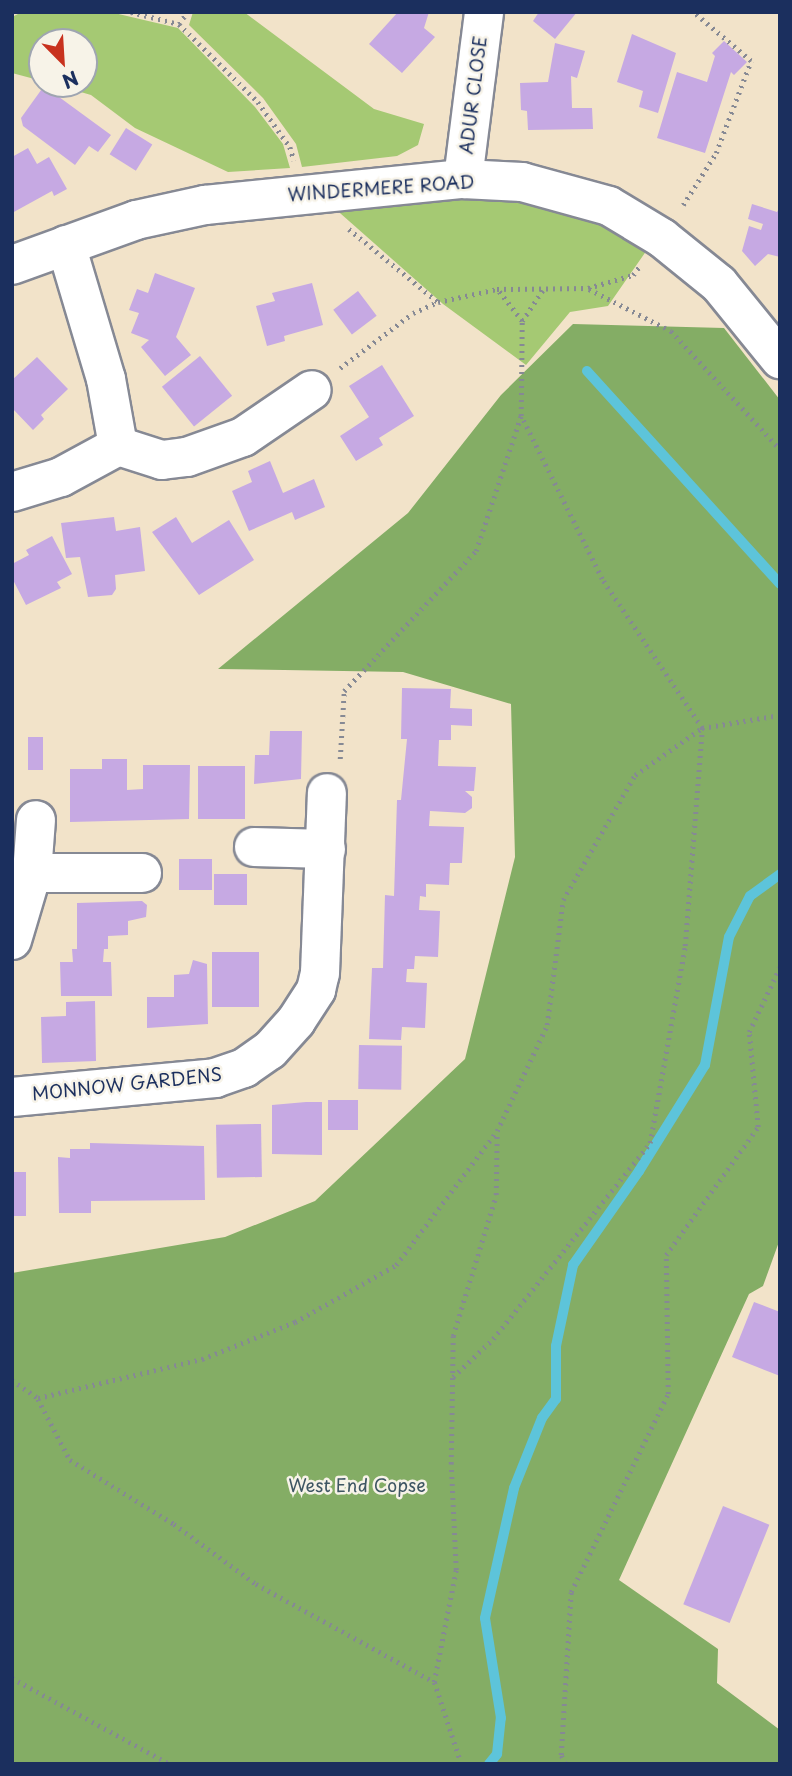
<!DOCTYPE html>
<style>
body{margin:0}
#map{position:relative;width:792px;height:1776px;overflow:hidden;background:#f2e3c9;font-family:"Playpen Sans",sans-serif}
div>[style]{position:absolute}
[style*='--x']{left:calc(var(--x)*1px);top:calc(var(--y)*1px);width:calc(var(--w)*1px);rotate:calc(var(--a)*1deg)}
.green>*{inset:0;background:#a5c973}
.forest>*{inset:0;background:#84ad65}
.stream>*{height:10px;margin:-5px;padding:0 5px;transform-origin:5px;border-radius:5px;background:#5dc4da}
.building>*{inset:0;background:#c6a9e3;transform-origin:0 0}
.path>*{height:4.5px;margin-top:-2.25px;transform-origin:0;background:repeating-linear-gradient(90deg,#868994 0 2px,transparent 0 7px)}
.roads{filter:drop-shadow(2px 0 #868994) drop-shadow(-2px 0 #868994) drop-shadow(0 2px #868994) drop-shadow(0 -2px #868994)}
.minor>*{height:38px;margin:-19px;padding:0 19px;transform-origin:19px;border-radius:19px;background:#fff}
span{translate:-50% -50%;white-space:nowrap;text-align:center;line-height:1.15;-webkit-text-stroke:5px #f7f3e8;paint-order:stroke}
.street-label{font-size:18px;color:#1b2f5e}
.park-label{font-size:18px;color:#3e5663}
.frame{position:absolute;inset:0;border:14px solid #1b2f5e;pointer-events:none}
.north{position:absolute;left:28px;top:28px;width:70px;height:70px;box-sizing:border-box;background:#f7f3e8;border:2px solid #9fa5b1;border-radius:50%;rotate:156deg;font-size:19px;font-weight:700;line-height:28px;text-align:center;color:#1b2f5e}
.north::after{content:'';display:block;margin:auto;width:24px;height:32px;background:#c8321e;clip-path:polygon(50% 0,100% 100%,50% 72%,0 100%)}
</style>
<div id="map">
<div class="green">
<i style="clip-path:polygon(22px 12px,110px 12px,178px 28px,255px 107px,283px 144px,290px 168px,228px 172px,135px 128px,91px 95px,53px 84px,84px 84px,84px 42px,42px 42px,42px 81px,12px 73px,12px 17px)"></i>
<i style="clip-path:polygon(193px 12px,244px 12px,374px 109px,424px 124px,418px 145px,397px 156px,302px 167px,296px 144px,263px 98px,189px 25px)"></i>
<i style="clip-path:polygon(458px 196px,521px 200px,588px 217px,649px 247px,608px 306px,570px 312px,526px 365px,443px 304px,332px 206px)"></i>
</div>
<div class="forest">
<i style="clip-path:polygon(573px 324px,724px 328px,780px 400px,780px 1239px,763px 1286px,749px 1294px,619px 1580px,718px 1649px,717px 1683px,780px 1730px,780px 1764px,12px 1764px,12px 1273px,225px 1237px,315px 1201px,465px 1059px,515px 857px,511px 704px,403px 672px,218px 669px,408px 513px,501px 395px)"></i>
</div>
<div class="stream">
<i style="--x:587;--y:371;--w:287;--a:47.8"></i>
<i style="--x:489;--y:1764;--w:13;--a:-51"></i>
<i style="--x:497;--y:1754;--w:36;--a:-84"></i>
<i style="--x:501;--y:1718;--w:101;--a:-99.1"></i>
<i style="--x:485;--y:1618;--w:133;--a:-77.4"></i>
<i style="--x:514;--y:1488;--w:75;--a:-68.2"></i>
<i style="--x:542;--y:1418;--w:24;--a:-54"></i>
<i style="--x:556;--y:1399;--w:53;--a:-90"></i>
<i style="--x:556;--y:1346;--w:83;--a:-78.1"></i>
<i style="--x:573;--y:1265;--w:115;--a:-54.9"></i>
<i style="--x:639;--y:1171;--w:125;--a:-58.1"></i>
<i style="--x:705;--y:1065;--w:130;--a:-79.4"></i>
<i style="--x:729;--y:937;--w:46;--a:-62.9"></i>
<i style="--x:750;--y:896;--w:37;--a:-36"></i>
</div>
<div class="building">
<i style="clip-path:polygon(398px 12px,429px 12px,424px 28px,435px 37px,402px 73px,369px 44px)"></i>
<i style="clip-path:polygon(539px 12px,577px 12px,555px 39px,533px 21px)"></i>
<i style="clip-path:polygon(632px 34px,676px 53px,658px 113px,639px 107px,643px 91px,617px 82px)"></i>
<i style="clip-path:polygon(724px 41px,747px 62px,734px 75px,731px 72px,705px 153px,657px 138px,677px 72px,707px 82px,715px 56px,712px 53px)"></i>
<i style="clip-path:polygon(555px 43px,585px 51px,577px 78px,571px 76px,572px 108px,592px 108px,593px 129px,528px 130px,527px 111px,521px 110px,520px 83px,548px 82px)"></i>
<i style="clip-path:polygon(44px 86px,111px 135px,98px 152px,89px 146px,75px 165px,23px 126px,21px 118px)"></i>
<i style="left:126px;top:128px;width:31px;height:31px;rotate:32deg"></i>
<i style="clip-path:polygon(28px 148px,37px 164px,49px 157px,67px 189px,54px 196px,52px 191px,12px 213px,12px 157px)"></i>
<i style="clip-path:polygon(752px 204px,777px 212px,780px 206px,780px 257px,768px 254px,755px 266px,742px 251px,749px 226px,761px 230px,763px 224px,748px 219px)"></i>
<i style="clip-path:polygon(155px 273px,195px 288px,176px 337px,191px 355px,165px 376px,141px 347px,149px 340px,131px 333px,139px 313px,129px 310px,137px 289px,148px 293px)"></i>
<i style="clip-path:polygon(312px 283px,323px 325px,284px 336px,285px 341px,267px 346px,256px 306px,275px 301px,272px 293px)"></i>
<i style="left:358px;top:291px;width:31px;height:31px;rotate:53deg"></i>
<i style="left:200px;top:356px;width:51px;height:49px;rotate:51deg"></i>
<i style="clip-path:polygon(37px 357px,68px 389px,41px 415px,44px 419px,33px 430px,12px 408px,12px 380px)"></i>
<i style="clip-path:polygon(382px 365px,414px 416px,379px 438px,383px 445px,356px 461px,340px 436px,369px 417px,349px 386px)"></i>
<i style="clip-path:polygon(270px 461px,283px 493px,314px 479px,325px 507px,295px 520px,292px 512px,249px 531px,232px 491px,252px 482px,248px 471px)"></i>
<i style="clip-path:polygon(114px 517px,116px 531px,140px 527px,145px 571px,115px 575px,116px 589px,112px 595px,88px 597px,80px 557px,66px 558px,61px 523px)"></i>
<i style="clip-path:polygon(176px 517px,192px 543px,229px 520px,254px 560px,199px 595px,152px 532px)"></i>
<i style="clip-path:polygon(52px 536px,72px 574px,57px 582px,61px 588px,26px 605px,12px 578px,12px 564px,29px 555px,26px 550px)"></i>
<i style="clip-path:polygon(402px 688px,451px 689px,450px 708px,472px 709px,472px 726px,451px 725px,451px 740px,439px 740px,438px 766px,476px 767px,474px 791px,465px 791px,472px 797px,472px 808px,465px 813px,430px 811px,429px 826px,464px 827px,462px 863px,450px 863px,449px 885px,426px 884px,426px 897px,420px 896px,419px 910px,440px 911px,438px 957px,415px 956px,414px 969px,407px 969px,406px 982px,427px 983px,425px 1028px,402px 1027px,401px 1040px,369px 1039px,372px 968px,383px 968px,385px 895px,394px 896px,397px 800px,401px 800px,407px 739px,401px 739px)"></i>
<i style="clip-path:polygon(270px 731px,302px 731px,301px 779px,254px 784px,255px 755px,269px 755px)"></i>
<i style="left:28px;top:737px;width:15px;height:33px"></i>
<i style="clip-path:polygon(102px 759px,127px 759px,127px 790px,143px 789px,143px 765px,190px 765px,189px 819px,70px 822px,70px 769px,102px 769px)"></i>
<i style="left:198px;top:766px;width:47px;height:53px"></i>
<i style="left:179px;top:859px;width:33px;height:31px"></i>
<i style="left:214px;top:874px;width:33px;height:31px"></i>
<i style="clip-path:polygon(142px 901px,147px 905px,146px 917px,128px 921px,128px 935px,108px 936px,108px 949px,104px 949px,103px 962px,111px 962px,112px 996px,61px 996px,60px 962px,73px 962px,72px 949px,77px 949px,77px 903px)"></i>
<i style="left:212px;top:952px;width:47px;height:55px"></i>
<i style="clip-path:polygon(193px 960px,207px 964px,208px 1024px,147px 1028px,147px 997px,174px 997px,174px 975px,189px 974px)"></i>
<i style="clip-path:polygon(95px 1001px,96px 1061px,42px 1063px,41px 1017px,66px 1016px,66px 1002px)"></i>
<i style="left:359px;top:1045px;width:43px;height:44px;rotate:1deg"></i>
<i style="left:328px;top:1100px;width:30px;height:30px"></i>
<i style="clip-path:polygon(306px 1102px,322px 1102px,322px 1155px,272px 1154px,272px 1105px)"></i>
<i style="left:261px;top:1124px;width:53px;height:45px;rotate:89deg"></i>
<i style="clip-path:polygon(90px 1143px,204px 1146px,205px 1200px,91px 1201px,91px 1213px,59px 1213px,58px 1157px,70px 1158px,70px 1149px,90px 1149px)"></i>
<i style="left:12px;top:1172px;width:14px;height:44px"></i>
<i style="clip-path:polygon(754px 1302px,780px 1312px,780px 1376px,732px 1357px)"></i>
<i style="left:723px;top:1506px;width:50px;height:106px;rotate:22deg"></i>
</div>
<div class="path">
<i style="--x:131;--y:12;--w:49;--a:14"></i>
<i style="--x:179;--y:24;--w:111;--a:44.6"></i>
<i style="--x:258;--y:102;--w:55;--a:54.6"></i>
<i style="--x:290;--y:147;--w:14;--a:73"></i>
<i style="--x:179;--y:24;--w:14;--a:-56"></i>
<i style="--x:683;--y:205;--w:62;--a:-57.6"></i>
<i style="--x:716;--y:153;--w:98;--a:-69.2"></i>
<i style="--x:751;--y:61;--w:76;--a:-139.8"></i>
<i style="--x:349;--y:229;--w:115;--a:39.4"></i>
<i style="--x:589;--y:289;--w:92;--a:27.1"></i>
<i style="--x:671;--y:331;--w:161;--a:47.3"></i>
<i style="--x:522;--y:321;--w:37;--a:-56"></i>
<i style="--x:340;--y:368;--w:91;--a:-37"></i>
<i style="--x:413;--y:313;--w:27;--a:-24"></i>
<i style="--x:438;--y:302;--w:60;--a:-12.4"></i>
<i style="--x:497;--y:289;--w:91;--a:-0.6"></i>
<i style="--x:588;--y:288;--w:47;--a:-16.1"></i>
<i style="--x:633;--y:275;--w:10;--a:-53"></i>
<i style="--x:340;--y:759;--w:68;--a:-86.6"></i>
<i style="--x:344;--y:691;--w:192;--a:-46.7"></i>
<i style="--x:476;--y:551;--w:142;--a:-71.6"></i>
<i style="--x:521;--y:416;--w:95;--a:-89.4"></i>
<i style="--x:522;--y:321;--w:39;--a:-128"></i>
<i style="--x:453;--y:1377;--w:55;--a:-43.5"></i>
<i style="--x:493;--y:1339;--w:251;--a:-51.3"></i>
<i style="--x:650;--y:1143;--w:200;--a:-79.9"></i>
<i style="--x:685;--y:946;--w:219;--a:-85.5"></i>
<i style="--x:702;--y:728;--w:179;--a:-123.9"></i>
<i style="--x:602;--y:579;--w:182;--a:-116.4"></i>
<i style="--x:12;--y:1380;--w:32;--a:35"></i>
<i style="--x:38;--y:1398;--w:169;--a:-13.4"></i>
<i style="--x:202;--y:1359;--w:100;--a:-21.7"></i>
<i style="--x:295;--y:1322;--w:116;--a:-29.4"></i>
<i style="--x:396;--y:1265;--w:168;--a:-53"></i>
<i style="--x:497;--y:1131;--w:117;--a:-64.7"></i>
<i style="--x:547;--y:1025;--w:126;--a:-82.7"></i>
<i style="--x:563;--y:900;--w:144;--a:-60.1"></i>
<i style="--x:635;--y:775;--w:82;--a:-35"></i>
<i style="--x:702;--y:728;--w:79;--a:-9.5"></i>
<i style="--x:38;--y:1399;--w:69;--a:62.3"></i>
<i style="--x:70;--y:1460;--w:122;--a:31.6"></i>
<i style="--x:174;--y:1524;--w:102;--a:36.2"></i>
<i style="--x:256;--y:1584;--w:203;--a:28.8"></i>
<i style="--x:12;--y:1678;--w:180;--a:28.6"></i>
<i style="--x:461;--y:1764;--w:86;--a:-108.2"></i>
<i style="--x:434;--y:1682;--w:114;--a:-78.9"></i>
<i style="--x:456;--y:1570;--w:106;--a:-92.7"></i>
<i style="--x:451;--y:1464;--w:128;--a:-89.1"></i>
<i style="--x:453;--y:1336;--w:147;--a:-73"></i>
<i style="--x:496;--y:1195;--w:63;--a:-89.1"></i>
<i style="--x:565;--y:1764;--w:10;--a:-114"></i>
<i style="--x:561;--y:1755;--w:163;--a:-86.5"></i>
<i style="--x:571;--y:1592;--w:220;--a:-63.9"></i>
<i style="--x:668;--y:1394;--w:139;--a:-90.8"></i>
<i style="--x:666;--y:1255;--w:158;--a:-54.3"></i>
<i style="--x:758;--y:1127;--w:95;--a:-95.4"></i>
<i style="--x:749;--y:1032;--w:72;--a:-64.5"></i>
</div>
<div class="roads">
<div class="minor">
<i style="--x:463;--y:179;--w:168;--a:-82.8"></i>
<i style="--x:66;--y:245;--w:140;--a:73.4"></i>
<i style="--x:106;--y:379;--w:68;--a:79.8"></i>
<i style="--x:12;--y:265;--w:132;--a:-19.9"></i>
<i style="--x:136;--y:220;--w:71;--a:-12.3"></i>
<i style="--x:205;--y:205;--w:259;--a:-5.8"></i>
<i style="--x:463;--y:179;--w:59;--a:2.9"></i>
<i style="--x:522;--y:182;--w:90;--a:15.4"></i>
<i style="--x:609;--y:206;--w:62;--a:31.1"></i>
<i style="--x:662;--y:238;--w:73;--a:38.9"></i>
<i style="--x:719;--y:284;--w:97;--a:50.9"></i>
<i style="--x:12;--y:492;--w:51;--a:-17"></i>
<i style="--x:61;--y:477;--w:65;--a:-28.5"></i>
<i style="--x:118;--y:446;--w:46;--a:17.7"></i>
<i style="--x:162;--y:460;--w:25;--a:-7"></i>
<i style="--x:187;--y:457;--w:59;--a:-19.7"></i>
<i style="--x:243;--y:437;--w:83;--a:-34.3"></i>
<i style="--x:254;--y:847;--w:72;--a:1.6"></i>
<i style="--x:32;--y:873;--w:53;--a:-85.7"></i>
<i style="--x:12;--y:940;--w:70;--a:-73.4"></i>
<i style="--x:32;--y:873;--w:110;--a:0"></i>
<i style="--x:12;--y:1097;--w:204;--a:-5.3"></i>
<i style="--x:215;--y:1078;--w:31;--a:-19"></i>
<i style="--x:244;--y:1068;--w:32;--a:-35"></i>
<i style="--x:270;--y:1050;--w:39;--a:-48"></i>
<i style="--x:296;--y:1021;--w:37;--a:-57"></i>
<i style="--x:316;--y:990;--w:17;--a:-77"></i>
<i style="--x:320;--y:973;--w:180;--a:-87.8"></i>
</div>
</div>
<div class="street-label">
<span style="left:473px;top:95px;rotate:-83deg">ADUR CLOSE</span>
<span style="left:381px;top:188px;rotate:-4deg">WINDERMERE ROAD</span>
<span style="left:127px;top:1084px;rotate:-6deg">MONNOW GARDENS</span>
</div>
<div class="park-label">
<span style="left:357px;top:1485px">West End Copse</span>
</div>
<div class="frame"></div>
<div class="north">N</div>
</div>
